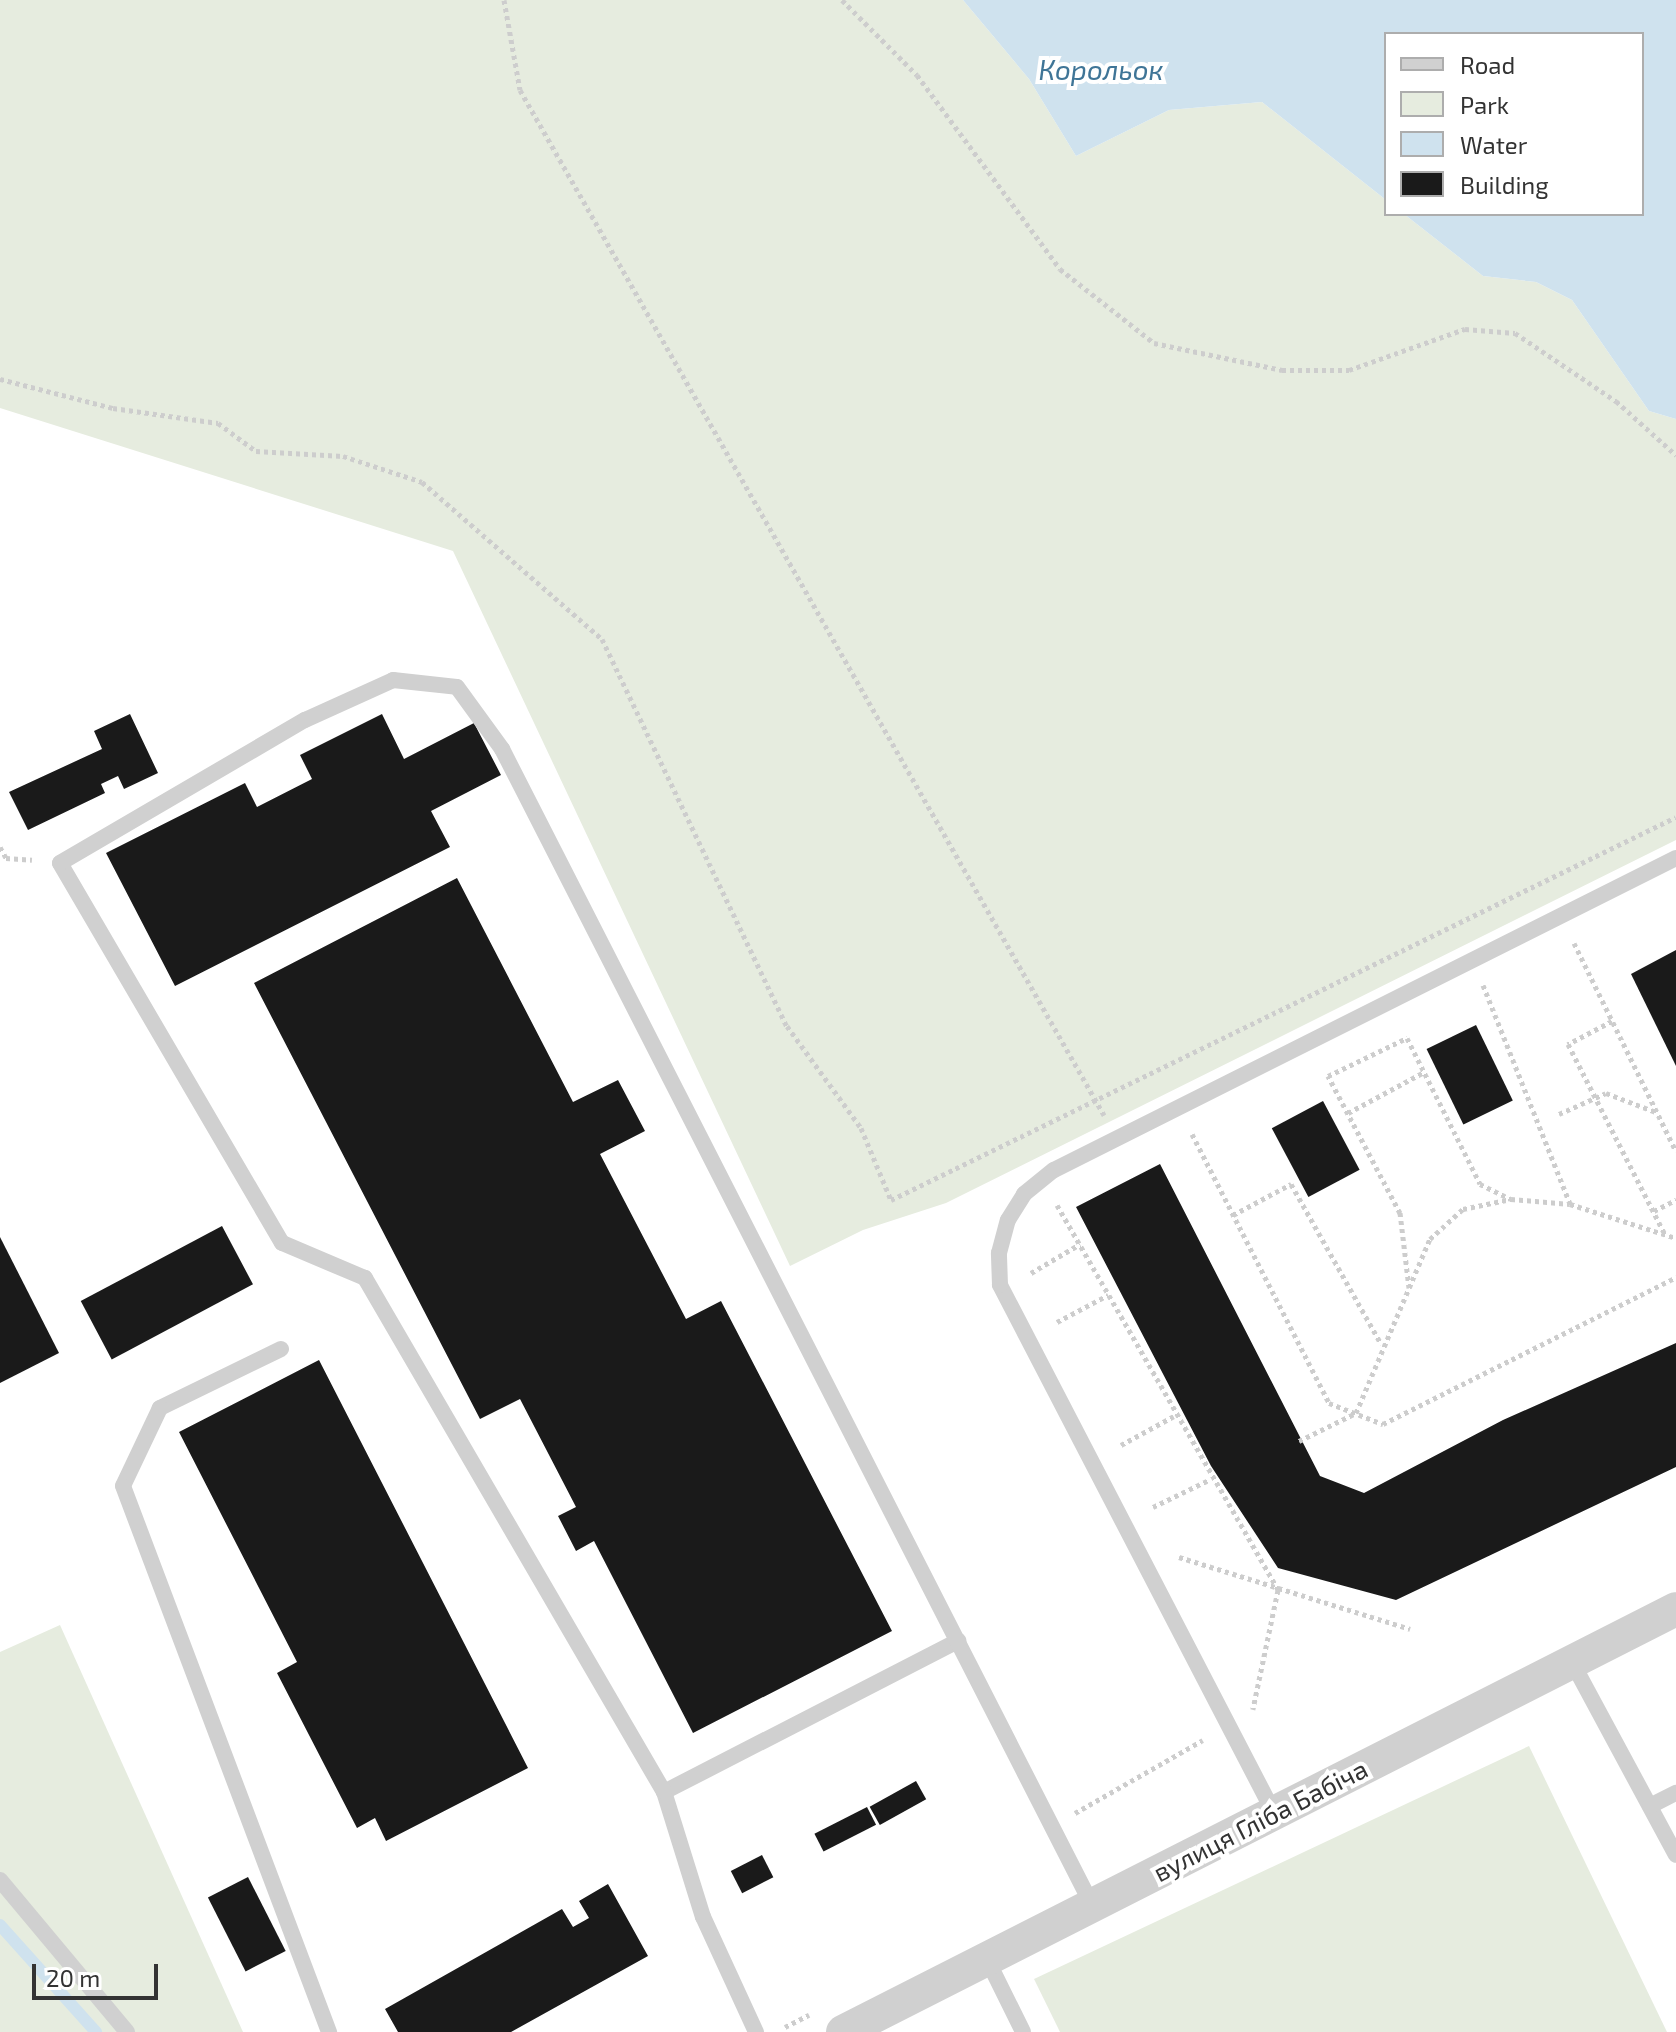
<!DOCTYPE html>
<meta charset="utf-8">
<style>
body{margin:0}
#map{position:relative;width:1676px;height:2032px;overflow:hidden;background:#fff;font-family:"Exo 2",sans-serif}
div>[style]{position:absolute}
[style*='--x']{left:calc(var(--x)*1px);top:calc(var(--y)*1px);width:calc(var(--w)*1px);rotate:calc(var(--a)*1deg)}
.green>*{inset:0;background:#e6ecdf}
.water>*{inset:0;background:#cfe2ee}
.stream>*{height:12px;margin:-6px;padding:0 6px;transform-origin:6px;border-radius:6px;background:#cfe2ee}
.building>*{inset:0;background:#1a1a1a;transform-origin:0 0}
.path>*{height:5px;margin-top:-2.5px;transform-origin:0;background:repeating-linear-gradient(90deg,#cdcdcd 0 4px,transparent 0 8px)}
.service>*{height:16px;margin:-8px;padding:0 8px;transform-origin:8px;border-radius:8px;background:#d0d0d0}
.minor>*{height:34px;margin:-17px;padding:0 17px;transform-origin:17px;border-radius:17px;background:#d0d0d0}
span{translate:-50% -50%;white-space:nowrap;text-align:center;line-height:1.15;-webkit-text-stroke:8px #fff;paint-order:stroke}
.street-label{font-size:26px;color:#333}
.water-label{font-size:28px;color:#3f7597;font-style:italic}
.legend{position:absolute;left:1384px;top:32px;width:260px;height:184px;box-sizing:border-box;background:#fff;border:2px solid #adadad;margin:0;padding:10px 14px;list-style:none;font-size:24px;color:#333}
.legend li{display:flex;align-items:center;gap:16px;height:40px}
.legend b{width:40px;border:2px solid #adadad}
.scale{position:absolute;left:32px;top:1964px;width:126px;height:36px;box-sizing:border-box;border:4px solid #333;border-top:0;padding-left:10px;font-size:24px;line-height:28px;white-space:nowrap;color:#333;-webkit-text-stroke:6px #fff;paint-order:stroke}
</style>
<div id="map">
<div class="green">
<i style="clip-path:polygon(0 0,963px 0,1029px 79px,1076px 156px,1169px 110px,1262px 102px,1386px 200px,1386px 214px,1404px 214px,1483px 276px,1536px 282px,1572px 300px,1649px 411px,1676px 419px,1676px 840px,946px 1203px,863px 1230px,790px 1266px,453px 551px,0 408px)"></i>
<i style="clip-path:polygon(60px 1625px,243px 2032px,0 2032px,0 1652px)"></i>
<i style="clip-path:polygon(1529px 1746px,1667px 2032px,1060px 2032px,1034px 1979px)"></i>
</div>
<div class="water">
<i style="clip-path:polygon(963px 0,1676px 0,1676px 419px,1649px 411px,1572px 300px,1536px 282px,1483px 276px,1404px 214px,1642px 214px,1642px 34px,1386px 34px,1386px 200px,1262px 102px,1169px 110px,1076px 156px,1029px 79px)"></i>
</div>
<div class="stream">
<i style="--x:0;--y:1925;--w:144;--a:48.1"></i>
</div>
<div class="building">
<i style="clip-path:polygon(130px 714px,158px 773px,124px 789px,118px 776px,101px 784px,105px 793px,28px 830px,9px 792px,102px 749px,94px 731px)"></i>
<i style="clip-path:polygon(382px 714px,404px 759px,474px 723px,501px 775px,431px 811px,450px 847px,175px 986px,106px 853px,245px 783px,257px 807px,312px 779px,300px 755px)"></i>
<i style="clip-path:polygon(457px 878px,573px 1102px,618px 1080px,645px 1131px,600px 1154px,686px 1319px,721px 1301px,892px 1631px,693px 1733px,594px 1541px,576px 1551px,558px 1516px,576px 1507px,520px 1399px,480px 1419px,254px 983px)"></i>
<i style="clip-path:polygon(1676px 950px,1676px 1066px,1631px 974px)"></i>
<i style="left:1476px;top:1025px;width:84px;height:55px;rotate:64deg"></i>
<i style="left:1323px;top:1101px;width:78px;height:58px;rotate:62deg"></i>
<i style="clip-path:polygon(1160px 1164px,1320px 1476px,1364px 1493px,1503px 1420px,1676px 1343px,1676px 1467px,1396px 1600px,1278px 1568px,1211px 1466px,1076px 1207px)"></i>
<i style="left:222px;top:1226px;width:66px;height:160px;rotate:62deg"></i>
<i style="clip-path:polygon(0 1237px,59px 1353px,0 1383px)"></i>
<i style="clip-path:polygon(319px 1360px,528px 1768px,386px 1841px,375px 1818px,357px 1828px,277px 1673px,297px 1662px,179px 1432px)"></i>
<i style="left:916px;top:1781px;width:21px;height:53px;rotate:61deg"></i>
<i style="left:867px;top:1807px;width:20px;height:59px;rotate:63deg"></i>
<i style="left:762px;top:1855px;width:25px;height:35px;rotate:63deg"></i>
<i style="left:248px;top:1877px;width:83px;height:45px;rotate:63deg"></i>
<i style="clip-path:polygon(608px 1884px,648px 1956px,511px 2032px,398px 2032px,385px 2009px,562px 1909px,573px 1927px,589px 1918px,579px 1901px)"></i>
</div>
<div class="path">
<i style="--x:504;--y:0;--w:91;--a:79.9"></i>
<i style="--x:520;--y:90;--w:1180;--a:60.33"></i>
<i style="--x:842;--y:0;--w:106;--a:45"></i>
<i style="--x:917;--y:75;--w:241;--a:53.6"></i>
<i style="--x:1060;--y:269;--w:120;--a:38.2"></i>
<i style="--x:1154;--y:343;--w:131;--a:11.9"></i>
<i style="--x:1282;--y:370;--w:67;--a:0"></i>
<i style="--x:1349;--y:370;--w:123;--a:-19.5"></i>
<i style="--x:1465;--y:329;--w:50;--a:4.6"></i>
<i style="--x:1515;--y:333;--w:122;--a:34"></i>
<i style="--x:1616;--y:401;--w:81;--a:42"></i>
<i style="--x:0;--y:379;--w:117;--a:14.4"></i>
<i style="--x:113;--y:408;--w:106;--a:8.1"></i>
<i style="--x:218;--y:423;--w:47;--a:36.4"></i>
<i style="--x:256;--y:451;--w:87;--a:3.3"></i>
<i style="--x:343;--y:456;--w:83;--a:18.2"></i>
<i style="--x:422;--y:482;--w:239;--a:41.1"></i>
<i style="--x:602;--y:639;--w:429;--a:64.5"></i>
<i style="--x:787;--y:1026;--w:126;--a:54"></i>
<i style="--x:861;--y:1128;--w:78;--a:67.4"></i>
<i style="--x:891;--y:1200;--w:873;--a:-26.01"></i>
<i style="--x:0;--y:847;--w:13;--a:61"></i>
<i style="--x:6;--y:858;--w:26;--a:4"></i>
<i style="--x:1574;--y:943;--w:232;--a:63.9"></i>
<i style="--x:1483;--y:985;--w:236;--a:68.3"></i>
<i style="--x:1570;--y:1204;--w:111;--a:17.8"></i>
<i style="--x:1612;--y:1021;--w:50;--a:152.4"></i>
<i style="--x:1568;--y:1044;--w:213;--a:63"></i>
<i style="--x:1348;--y:1113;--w:86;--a:-28.3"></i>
<i style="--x:1559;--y:1114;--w:51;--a:-24.1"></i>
<i style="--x:1606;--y:1093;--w:53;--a:20.8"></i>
<i style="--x:1192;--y:1134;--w:302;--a:63"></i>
<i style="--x:1329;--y:1403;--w:58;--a:21.3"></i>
<i style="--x:1383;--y:1424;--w:328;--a:-26.6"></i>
<i style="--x:1057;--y:1205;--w:444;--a:60.1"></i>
<i style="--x:1278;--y:1590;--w:122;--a:101.9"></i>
<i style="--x:1654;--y:1211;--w:25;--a:-27"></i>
<i style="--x:1233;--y:1215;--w:66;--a:-28.1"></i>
<i style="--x:1291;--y:1184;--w:184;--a:60.6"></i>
<i style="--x:1031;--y:1273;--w:57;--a:-30.6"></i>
<i style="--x:1409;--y:1288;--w:76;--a:-96.8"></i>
<i style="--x:1400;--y:1213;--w:155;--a:-117.7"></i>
<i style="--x:1328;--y:1076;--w:88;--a:-25.7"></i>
<i style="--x:1407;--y:1038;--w:163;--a:63.4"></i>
<i style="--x:1480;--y:1184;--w:34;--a:26"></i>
<i style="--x:1057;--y:1322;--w:58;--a:-27.9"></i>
<i style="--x:1299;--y:1441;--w:64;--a:-26.2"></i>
<i style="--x:1356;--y:1413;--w:189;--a:-67"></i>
<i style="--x:1430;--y:1239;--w:45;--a:-42.3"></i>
<i style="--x:1463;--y:1209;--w:49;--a:-11.8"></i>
<i style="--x:1511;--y:1199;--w:59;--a:4.8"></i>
<i style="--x:1121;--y:1445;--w:60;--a:-28.7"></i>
<i style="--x:1153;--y:1507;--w:62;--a:-25.7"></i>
<i style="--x:1179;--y:1557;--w:242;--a:17.3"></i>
<i style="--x:1075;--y:1813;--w:147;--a:-29.7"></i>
<i style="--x:785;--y:2027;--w:27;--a:-27"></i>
</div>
<div class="service">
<i style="--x:281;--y:1349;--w:135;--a:154"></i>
<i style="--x:160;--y:1408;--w:86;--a:115.4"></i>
<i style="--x:123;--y:1486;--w:584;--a:69.33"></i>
<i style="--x:1572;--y:1662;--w:219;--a:61.7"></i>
<i style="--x:664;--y:1792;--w:331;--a:-27.2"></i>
<i style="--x:1650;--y:1806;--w:29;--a:-27"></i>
<i style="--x:1274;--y:1813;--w:595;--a:-117.43"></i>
<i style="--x:1000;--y:1285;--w:32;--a:-92"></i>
<i style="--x:999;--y:1253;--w:34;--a:-75"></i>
<i style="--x:1008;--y:1220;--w:31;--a:-58"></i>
<i style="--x:1024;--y:1194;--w:38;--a:-39"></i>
<i style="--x:1054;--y:1170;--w:696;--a:-26.64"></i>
<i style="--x:0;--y:1880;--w:198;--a:50.1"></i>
<i style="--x:987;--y:1959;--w:81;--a:63.7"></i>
<i style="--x:756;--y:2032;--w:127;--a:-114.7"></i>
<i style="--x:703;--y:1917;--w:131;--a:-107.3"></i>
<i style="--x:664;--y:1792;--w:595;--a:-120.19"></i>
<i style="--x:365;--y:1278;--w:90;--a:-157.1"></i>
<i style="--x:282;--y:1243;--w:440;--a:-120.3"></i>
<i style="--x:60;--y:863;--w:284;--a:-30.3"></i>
<i style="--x:305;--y:720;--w:97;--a:-24.4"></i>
<i style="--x:393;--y:680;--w:64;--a:6.2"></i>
<i style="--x:457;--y:687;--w:77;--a:54"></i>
<i style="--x:502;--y:749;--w:1298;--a:62.96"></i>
</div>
<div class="minor">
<i style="--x:843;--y:2032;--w:934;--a:-26.92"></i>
</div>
<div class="street-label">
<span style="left:1260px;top:1820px;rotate:-27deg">вулиця Гліба Бабіча</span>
</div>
<div class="water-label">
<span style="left:1101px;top:69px">Корольок</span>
</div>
<ul class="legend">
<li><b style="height:10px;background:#d0d0d0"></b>Road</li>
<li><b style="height:22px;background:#e6ecdf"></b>Park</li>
<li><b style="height:22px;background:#cfe2ee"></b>Water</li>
<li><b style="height:22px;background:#1a1a1a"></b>Building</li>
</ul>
<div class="scale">20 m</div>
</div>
